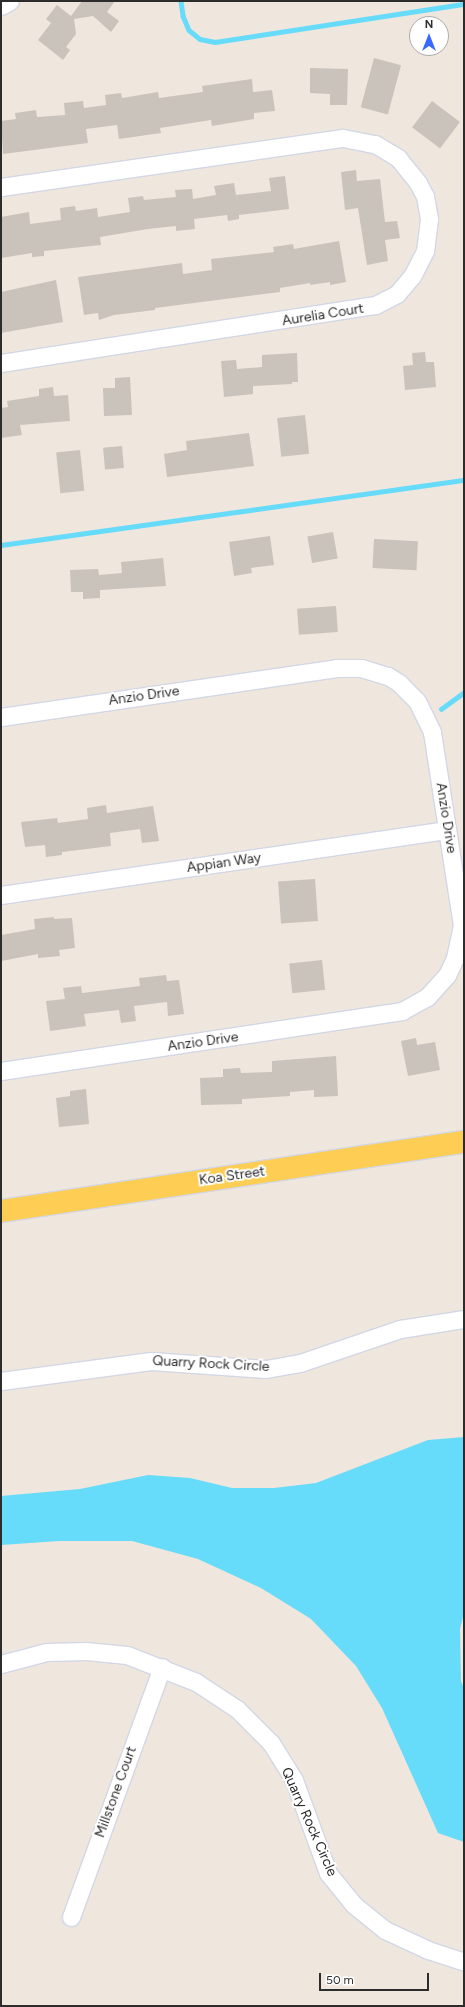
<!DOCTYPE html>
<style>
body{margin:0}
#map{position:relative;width:465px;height:2007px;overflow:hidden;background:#efe6dd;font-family:Figtree,sans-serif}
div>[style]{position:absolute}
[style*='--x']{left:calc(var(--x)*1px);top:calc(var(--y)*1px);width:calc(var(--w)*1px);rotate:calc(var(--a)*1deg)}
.water>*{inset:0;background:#67dbfa}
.stream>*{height:4.5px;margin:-2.25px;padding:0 2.25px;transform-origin:2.25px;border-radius:2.25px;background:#67dbfa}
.building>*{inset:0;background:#cac3bc;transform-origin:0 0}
.roads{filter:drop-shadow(1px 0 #d2d7e6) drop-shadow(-1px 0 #d2d7e6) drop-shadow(0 1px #d2d7e6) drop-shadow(0 -1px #d2d7e6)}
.minor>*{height:17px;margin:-8.5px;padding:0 8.5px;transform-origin:8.5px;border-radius:8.5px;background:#fff}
.major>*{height:22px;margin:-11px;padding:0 11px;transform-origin:11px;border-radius:11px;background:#fecd53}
span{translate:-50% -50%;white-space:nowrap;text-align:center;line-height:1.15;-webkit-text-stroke:4px #fff;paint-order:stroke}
.street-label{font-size:14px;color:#2c2c2c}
.frame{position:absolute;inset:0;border:2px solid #2c2c2c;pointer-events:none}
.north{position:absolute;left:409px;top:16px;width:40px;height:40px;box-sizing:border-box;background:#fff;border:1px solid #ababab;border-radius:50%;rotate:0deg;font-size:11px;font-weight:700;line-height:16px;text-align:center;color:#2c2c2c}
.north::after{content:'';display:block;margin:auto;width:14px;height:18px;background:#3a69ff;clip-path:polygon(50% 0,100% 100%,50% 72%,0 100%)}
.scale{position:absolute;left:319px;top:1973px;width:110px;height:18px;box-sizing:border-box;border:2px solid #2c2c2c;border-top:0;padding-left:5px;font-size:12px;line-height:14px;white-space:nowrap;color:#2c2c2c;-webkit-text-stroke:3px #fff;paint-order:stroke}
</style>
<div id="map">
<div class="water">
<i style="clip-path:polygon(464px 1437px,464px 1613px,460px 1629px,461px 1681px,464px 1688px,464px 1842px,438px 1833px,382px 1708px,356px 1666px,311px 1619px,261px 1588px,198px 1559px,132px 1541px,59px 1541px,1px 1545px,1px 1496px,80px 1489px,148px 1475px,190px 1478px,232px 1488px,274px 1488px,316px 1483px,428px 1440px)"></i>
</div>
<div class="stream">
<i style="--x:181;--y:1;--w:15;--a:82"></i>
<i style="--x:183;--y:16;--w:15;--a:67"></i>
<i style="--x:189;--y:30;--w:14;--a:39"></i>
<i style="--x:200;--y:39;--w:15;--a:11"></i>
<i style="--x:215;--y:42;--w:252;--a:-8.7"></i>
<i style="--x:1;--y:545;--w:468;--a:-8"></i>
<i style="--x:441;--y:709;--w:29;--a:-36"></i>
</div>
<div class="building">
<i style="clip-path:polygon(82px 1px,115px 1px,107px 12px,119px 21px,111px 32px,93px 16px,74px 19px,76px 34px,66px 47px,70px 50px,63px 60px,38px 40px,51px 23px,46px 19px,57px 5px,71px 16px)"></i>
<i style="left:374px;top:58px;width:28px;height:51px;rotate:15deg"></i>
<i style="clip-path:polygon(310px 68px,348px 69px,347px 105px,330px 105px,330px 94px,310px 93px)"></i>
<i style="clip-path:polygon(252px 79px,253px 92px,272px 90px,275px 111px,254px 113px,254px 119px,212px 126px,211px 120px,160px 128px,161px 133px,119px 139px,117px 125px,86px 129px,88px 143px,3px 154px,1px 121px,16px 119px,15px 113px,36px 110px,37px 117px,65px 115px,64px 103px,83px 101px,84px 108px,106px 105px,105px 95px,121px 93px,122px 98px,158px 92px,159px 98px,203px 92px,202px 86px)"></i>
<i style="left:432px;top:101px;width:35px;height:33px;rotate:37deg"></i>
<i style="clip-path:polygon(356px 170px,357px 181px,380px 179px,385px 222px,397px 221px,400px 238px,385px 240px,388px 261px,367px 265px,358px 208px,345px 210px,341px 172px)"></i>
<i style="clip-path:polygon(285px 176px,289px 209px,239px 215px,239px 219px,228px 221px,227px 215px,194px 219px,195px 229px,176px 231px,176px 226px,148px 229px,100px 237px,101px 245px,44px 251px,44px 256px,32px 257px,32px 253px,1px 258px,1px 217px,29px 212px,30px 224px,61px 220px,60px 208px,75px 206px,76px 211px,97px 208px,98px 217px,130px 212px,128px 198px,143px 196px,144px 200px,176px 197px,175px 190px,192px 189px,193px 199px,216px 195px,214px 186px,234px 183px,236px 195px,271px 191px,269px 178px)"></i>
<i style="clip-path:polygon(339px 241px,346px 282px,330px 285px,330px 282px,310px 285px,310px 283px,280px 288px,280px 292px,155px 308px,155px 310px,114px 315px,99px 320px,98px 313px,84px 315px,78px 277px,182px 263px,183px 274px,212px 270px,211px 259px,274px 252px,273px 247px,293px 244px,294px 249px)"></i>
<i style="clip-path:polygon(56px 280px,63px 322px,1px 333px,1px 292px)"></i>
<i style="clip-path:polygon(425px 352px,426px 362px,434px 362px,436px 387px,405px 390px,403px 366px,413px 365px,412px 353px)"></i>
<i style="clip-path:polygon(297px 353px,298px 382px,292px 382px,292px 384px,253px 386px,253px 394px,224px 397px,221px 361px,236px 360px,237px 369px,262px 367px,262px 355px)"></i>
<i style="clip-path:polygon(130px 377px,132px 415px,104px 416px,103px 388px,115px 388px,115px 378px)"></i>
<i style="clip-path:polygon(53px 387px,54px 396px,68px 395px,70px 421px,20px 425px,22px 435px,1px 438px,1px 408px,8px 407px,7px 401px,39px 396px,39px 389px)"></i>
<i style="left:305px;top:415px;width:39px;height:28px;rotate:84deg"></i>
<i style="clip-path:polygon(249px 433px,254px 466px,167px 477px,164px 454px,187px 450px,186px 441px)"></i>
<i style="left:122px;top:446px;width:22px;height:19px;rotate:85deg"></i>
<i style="left:80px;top:450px;width:41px;height:24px;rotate:84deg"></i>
<i style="left:333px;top:532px;width:27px;height:26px;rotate:80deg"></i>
<i style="clip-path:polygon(270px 536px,274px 565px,251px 568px,252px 573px,234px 576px,229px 542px)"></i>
<i style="left:374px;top:539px;width:44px;height:29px;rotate:3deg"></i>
<i style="clip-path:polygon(163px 558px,166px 586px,100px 590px,100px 598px,83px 599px,83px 592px,71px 592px,70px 570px,98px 569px,99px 575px,122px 573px,121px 562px)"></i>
<i style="left:336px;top:606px;width:26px;height:39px;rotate:86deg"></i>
<i style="clip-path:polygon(106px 805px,107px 813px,153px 806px,159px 841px,142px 843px,140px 829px,110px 833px,111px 846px,62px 852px,62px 855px,46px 857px,45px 845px,25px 847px,21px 822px,57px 818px,58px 823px,88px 819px,87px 808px)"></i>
<i style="left:315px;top:879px;width:42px;height:37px;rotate:86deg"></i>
<i style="clip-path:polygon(54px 917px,54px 919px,72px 918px,75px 948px,59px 950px,60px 956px,38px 958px,38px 954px,1px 961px,1px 935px,35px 929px,34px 919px)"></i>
<i style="left:322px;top:960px;width:30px;height:33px;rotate:84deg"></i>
<i style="clip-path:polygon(166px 975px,167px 981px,179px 980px,184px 1014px,168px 1016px,167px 1002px,134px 1006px,136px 1021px,121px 1023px,119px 1010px,84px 1014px,86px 1026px,50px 1031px,46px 1001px,65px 999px,63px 988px,81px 986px,82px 993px,140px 986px,139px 978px)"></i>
<i style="clip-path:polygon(416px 1038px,417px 1045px,435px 1042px,440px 1070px,408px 1076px,401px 1041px)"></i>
<i style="clip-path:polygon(336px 1056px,338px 1096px,314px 1097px,314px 1090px,290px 1092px,290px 1096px,242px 1099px,242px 1104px,201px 1105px,200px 1078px,223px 1077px,223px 1069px,240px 1068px,241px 1073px,272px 1072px,272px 1061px)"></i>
<i style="clip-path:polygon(86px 1089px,89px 1124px,59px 1127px,56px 1098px,70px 1096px,70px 1091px)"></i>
</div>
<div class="roads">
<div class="minor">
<i style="--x:1;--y:6;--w:10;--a:-29"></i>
<i style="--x:1;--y:187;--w:345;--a:-8.2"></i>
<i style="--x:343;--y:138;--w:33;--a:11"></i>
<i style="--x:375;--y:144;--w:27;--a:31"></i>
<i style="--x:398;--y:158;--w:32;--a:51"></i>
<i style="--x:418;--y:183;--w:15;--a:62"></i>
<i style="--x:425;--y:196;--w:23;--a:80"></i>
<i style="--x:429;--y:219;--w:32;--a:97"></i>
<i style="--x:425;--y:251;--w:28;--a:117"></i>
<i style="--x:412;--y:276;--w:23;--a:130"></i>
<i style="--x:397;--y:294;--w:25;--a:153"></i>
<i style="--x:375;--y:305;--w:378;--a:171.2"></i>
<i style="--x:1;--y:717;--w:339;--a:-8.3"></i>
<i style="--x:336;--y:668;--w:25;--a:0"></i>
<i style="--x:361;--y:668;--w:28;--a:17"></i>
<i style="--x:388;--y:676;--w:13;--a:32"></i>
<i style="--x:399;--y:683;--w:25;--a:45"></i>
<i style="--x:417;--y:701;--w:34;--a:64"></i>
<i style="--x:432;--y:732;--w:195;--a:81.2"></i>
<i style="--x:462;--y:925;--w:34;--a:102"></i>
<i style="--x:455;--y:958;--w:19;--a:115"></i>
<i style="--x:447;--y:975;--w:30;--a:132"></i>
<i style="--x:427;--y:997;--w:29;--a:151"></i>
<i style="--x:402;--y:1011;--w:405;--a:171.5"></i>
<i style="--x:1;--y:895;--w:451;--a:-8.3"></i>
<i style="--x:1;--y:1381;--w:151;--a:-7.6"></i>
<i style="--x:151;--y:1361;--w:115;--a:4"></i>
<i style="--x:266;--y:1369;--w:35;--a:-10"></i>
<i style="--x:300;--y:1363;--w:106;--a:-18.8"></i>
<i style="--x:400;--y:1329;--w:65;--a:-8.9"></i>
<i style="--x:1;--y:1664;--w:47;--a:-14.9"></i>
<i style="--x:46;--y:1652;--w:40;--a:-1.4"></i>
<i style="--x:86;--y:1651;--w:41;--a:5.6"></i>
<i style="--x:127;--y:1655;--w:74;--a:21.4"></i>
<i style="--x:196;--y:1682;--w:49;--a:33.4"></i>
<i style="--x:237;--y:1709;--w:48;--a:45"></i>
<i style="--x:271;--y:1743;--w:44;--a:58.1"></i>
<i style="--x:294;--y:1780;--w:99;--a:69.9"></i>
<i style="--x:328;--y:1873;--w:41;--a:50.9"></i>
<i style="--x:354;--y:1905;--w:40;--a:39"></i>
<i style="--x:385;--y:1930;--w:47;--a:24.9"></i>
<i style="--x:428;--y:1950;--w:38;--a:18"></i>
<i style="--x:71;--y:1917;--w:266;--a:-70"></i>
</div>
<div class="major">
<i style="--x:1;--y:1211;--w:468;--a:-8.5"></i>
</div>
</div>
<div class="street-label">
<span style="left:323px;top:315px;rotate:-9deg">Aurelia Court</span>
<span style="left:144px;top:696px;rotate:-8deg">Anzio Drive</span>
<span style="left:446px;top:818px;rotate:81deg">Anzio Drive</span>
<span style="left:224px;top:863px;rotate:-8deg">Appian Way</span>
<span style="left:203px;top:1042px;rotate:-8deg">Anzio Drive</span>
<span style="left:232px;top:1176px;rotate:-8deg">Koa Street</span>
<span style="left:211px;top:1364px;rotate:3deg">Quarry Rock Circle</span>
<span style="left:116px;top:1792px;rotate:-70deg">Millstone Court</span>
<span style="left:309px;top:1822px;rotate:66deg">Quarry Rock Circle</span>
</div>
<div class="frame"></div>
<div class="north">N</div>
<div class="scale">50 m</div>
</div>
